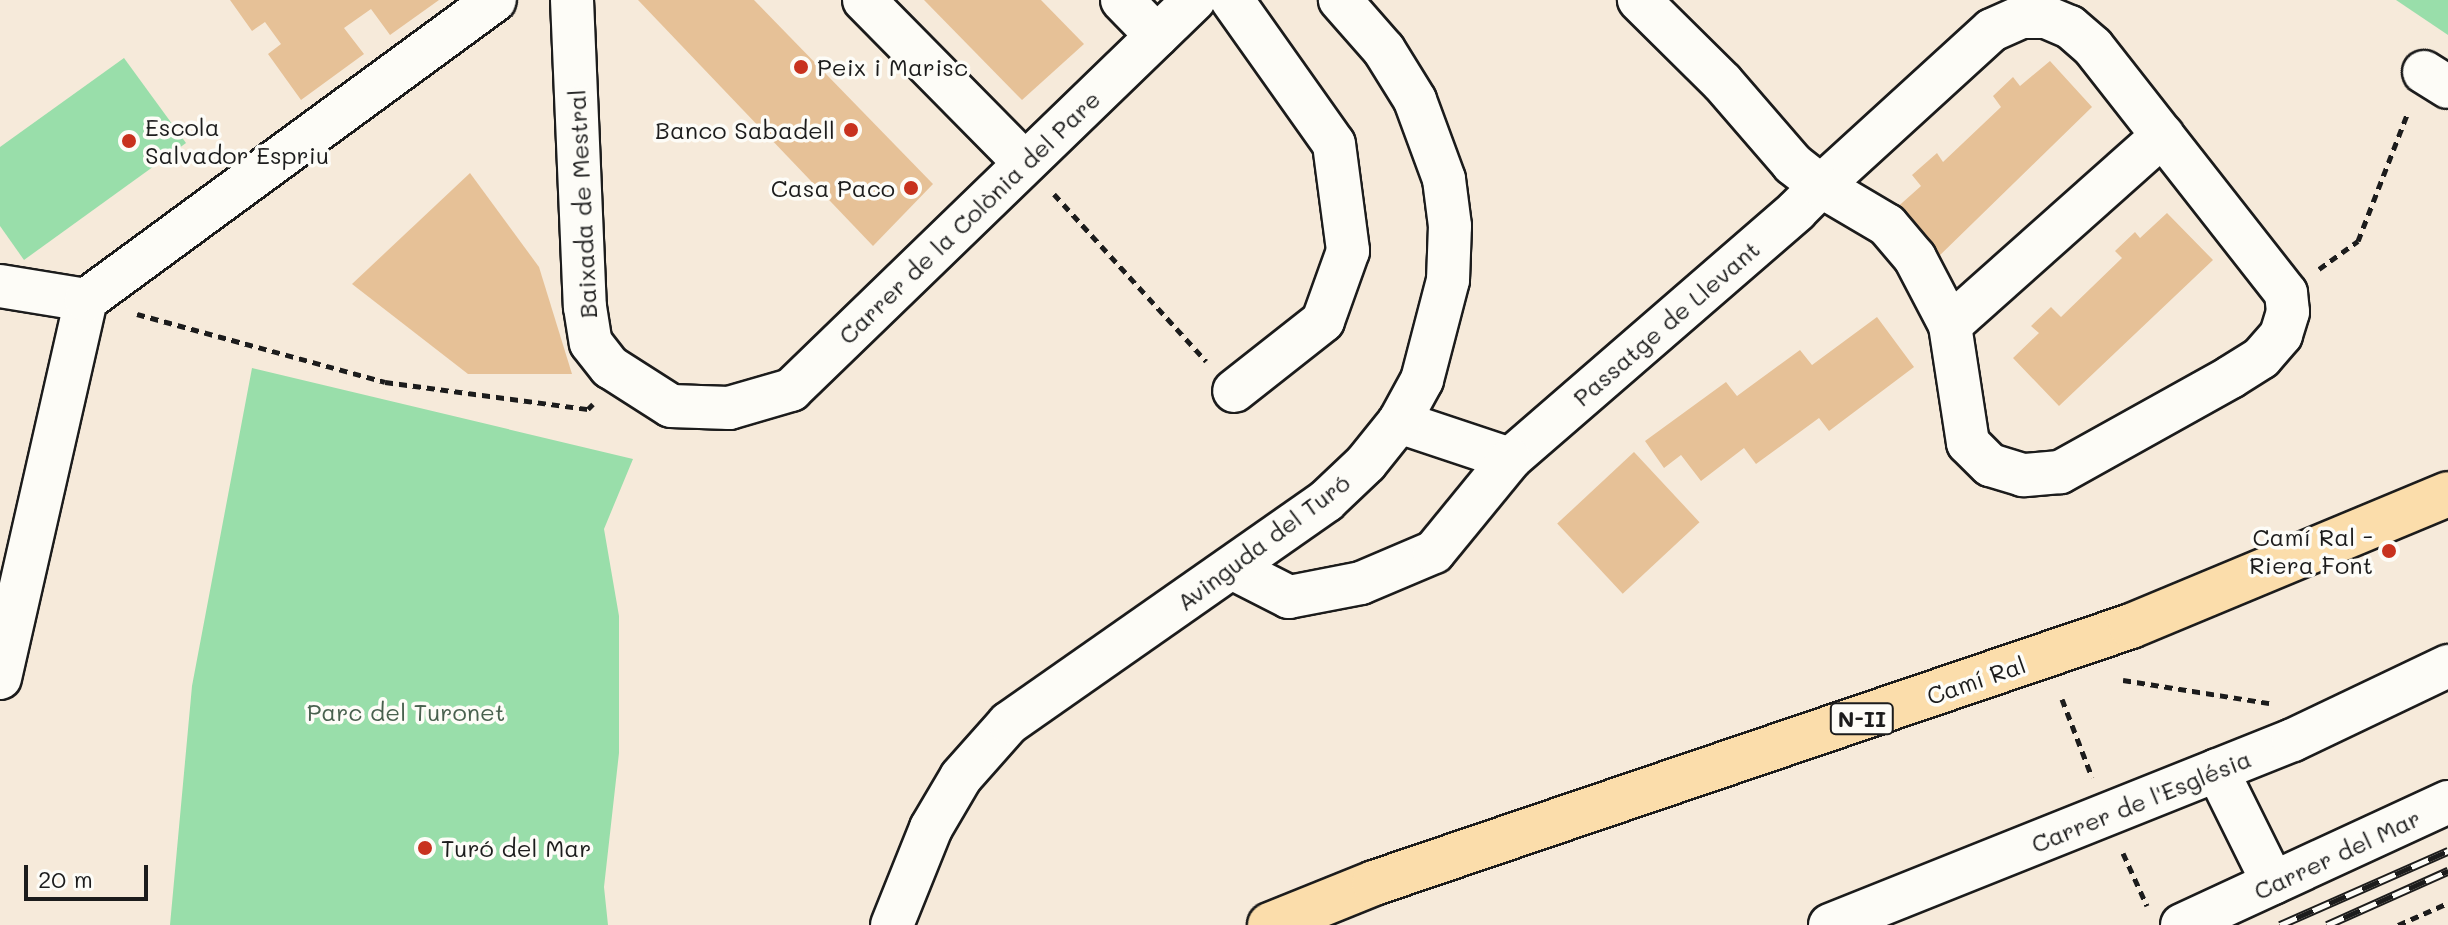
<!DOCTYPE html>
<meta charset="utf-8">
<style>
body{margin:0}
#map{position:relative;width:2448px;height:925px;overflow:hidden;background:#f6eada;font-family:Mali,sans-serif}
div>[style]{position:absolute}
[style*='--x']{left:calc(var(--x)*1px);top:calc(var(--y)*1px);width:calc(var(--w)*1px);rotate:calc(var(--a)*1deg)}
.green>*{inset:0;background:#99deaa}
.building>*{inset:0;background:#e6c197;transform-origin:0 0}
.path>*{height:5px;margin-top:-2.5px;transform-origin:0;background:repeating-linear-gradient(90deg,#1c1c1c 0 8px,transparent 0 14px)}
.roads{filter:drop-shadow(2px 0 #1c1c1c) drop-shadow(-2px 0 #1c1c1c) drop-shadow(0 2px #1c1c1c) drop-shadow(0 -2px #1c1c1c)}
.street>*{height:42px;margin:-21px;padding:0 21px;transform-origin:21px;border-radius:21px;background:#fdfcf7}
.primary>*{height:44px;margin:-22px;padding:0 22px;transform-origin:22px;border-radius:22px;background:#fbddab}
.rail>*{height:9px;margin-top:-4.5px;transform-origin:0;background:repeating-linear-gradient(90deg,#fdfcf7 0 18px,#1c1c1c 0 36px);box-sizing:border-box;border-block:2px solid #1c1c1c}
.dots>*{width:22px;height:22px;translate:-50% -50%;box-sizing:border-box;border:4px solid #fdfcf7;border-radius:50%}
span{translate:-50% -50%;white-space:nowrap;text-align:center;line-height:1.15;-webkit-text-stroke:7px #fdfcf7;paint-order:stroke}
.shield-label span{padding:2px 6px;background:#fdfcf7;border:2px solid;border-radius:6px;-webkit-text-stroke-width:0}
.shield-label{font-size:22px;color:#1c1c1c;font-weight:700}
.poi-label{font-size:24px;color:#1c1c1c}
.left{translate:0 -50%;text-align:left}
.right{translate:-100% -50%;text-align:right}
.street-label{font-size:24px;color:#1c1c1c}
.park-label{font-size:24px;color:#48604e}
.scale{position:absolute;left:24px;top:865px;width:124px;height:36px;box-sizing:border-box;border:4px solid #1c1c1c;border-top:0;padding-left:10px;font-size:24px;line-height:28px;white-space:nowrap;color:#1c1c1c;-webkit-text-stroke:6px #fdfcf7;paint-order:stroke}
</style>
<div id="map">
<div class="green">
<i style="clip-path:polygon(2396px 0,2448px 0,2448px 35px)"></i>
<i style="clip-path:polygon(124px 58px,186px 143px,24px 260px,0 226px,0 147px)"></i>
<i style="clip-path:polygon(252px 368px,633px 459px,604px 529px,619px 616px,619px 753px,604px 887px,608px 925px,170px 925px,192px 686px)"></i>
</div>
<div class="building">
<i style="clip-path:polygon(230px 0,439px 0,390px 35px,371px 9px,344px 28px,364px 54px,301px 100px,268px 54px,281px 44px,265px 22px,252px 31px)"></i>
<i style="clip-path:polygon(638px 0,754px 0,933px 184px,873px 246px)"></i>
<i style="clip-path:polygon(924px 0,1041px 0,1084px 44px,1022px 100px)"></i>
<i style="clip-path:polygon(2050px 61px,2092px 107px,1936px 259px,1893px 211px,1921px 186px,1912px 175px,1937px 153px,1943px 162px,2001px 107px,1993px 96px,2013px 77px,2020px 86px)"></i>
<i style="clip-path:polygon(470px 173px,539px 267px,572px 374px,468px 374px,352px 284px)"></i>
<i style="clip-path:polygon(2167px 213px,2213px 260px,2059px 406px,2013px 358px,2039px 333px,2031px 326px,2051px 307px,2061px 317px,2122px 258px,2115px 251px,2135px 232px,2140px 238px)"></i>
<i style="clip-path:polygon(1877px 317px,1914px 367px,1829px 431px,1819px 418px,1756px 464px,1744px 448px,1701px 481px,1681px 455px,1664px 468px,1645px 441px,1726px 382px,1737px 396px,1800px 350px,1812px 365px)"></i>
<i style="left:1634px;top:452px;width:96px;height:105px;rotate:47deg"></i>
</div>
<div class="path">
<i style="--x:1054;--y:194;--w:226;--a:47.7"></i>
<i style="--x:2319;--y:269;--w:48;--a:-35.7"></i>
<i style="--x:2358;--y:241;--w:138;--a:-68.8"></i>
<i style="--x:137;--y:314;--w:257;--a:15.3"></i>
<i style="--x:385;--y:382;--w:205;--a:7.6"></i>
<i style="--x:588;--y:409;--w:7;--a:-45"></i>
<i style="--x:2123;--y:680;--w:148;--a:9"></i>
<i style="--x:2062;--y:699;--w:84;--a:69"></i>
<i style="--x:2123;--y:853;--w:58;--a:65.6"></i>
<i style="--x:2398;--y:925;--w:55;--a:-23.7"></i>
</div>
<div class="roads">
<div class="street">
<i style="--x:572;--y:0;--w:307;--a:87.6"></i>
<i style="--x:585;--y:307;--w:36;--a:81"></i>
<i style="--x:591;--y:343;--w:31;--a:52"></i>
<i style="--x:610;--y:367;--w:72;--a:32.6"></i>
<i style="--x:671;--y:406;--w:58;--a:2"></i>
<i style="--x:729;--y:408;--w:65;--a:-16.2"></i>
<i style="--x:791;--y:390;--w:561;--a:-44.06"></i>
<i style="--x:864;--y:0;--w:228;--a:45.4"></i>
<i style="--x:1122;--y:0;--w:50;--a:45.8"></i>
<i style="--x:1232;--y:0;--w:176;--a:54.7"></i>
<i style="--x:1334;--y:144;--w:108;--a:82.5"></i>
<i style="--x:1348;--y:251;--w:74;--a:109.7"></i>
<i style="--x:1323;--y:321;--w:113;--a:141.8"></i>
<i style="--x:2424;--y:72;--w:28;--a:32"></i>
<i style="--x:0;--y:286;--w:87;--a:9.2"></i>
<i style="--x:1950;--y:325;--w:285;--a:-41.7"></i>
<i style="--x:1399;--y:422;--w:117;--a:18.4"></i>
<i style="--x:1510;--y:459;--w:379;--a:-40.9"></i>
<i style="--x:1796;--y:211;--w:35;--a:-45"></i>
<i style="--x:1821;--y:186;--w:231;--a:-42.4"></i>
<i style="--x:1992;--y:30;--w:32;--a:-24"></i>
<i style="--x:2021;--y:17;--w:25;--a:0"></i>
<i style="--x:2046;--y:17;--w:26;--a:23"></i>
<i style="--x:2070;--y:27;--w:30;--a:41"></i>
<i style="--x:2093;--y:47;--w:313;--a:51.9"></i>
<i style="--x:2286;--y:293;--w:19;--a:84"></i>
<i style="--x:2288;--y:312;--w:24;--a:107"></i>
<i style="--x:2281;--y:335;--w:30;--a:131"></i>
<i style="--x:2261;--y:358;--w:36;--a:148"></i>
<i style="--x:2231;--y:377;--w:196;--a:150.9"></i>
<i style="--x:2060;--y:472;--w:37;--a:175"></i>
<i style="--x:2023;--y:475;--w:34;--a:-163"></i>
<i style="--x:1990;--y:465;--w:31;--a:-135"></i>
<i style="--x:1968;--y:443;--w:119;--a:-98.7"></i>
<i style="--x:1950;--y:325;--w:76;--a:-117.6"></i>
<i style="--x:1915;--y:258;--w:43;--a:-130.3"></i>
<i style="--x:1887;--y:225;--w:77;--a:-149.4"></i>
<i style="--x:1821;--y:186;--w:36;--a:-142"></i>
<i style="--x:1793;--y:164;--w:108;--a:-130.9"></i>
<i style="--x:1722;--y:82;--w:117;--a:-135.3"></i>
<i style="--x:1232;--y:568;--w:64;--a:27"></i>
<i style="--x:1289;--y:597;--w:73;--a:-11"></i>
<i style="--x:1361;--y:583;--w:79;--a:-23"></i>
<i style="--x:1434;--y:552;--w:120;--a:-50.7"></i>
<i style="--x:0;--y:678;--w:388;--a:-77.2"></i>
<i style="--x:86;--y:300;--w:507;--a:-36.26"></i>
<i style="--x:2217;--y:770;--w:126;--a:63.6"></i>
<i style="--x:892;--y:925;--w:105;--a:-68.1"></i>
<i style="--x:931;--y:828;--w:59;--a:-59.5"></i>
<i style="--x:961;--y:777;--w:72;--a:-48.4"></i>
<i style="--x:1009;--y:723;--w:387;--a:-35"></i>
<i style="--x:1326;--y:501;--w:55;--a:-43.5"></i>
<i style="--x:1366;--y:463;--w:53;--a:-51.2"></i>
<i style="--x:1399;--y:422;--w:48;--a:-61.3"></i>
<i style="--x:1422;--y:380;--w:103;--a:-75.4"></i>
<i style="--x:1448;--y:280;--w:54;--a:-87.9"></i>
<i style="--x:1450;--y:226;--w:47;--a:-97.3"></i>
<i style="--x:1444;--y:179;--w:84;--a:-110.2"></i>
<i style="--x:1415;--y:100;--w:59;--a:-121.8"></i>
<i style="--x:1384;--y:50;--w:67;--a:-131.3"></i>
<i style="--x:1830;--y:925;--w:499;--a:-21.8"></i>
<i style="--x:2293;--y:740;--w:172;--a:-25.5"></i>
<i style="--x:2182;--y:925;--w:293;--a:-24.8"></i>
</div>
<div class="primary">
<i style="--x:1270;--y:925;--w:112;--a:-22"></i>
<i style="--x:1374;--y:883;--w:799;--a:-18.75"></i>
<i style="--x:2131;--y:626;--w:343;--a:-22.6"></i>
</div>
</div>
<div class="rail">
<i style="--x:2280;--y:925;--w:184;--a:-23.8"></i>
<i style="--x:2327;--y:925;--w:133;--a:-24.1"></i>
</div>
<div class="dots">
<i style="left:801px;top:67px;background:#c8321e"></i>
<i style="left:851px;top:130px;background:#c8321e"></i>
<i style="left:129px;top:141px;background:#c8321e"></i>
<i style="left:911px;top:188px;background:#c8321e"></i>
<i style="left:2389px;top:551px;background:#c8321e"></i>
<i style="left:425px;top:848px;background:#c8321e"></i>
</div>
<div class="shield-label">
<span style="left:1862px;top:719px">N-II</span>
</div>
<div class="poi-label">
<span class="left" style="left:817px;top:67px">Peix i Marisc</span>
<span class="left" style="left:145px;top:141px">Escola<br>Salvador Espriu</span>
<span class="right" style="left:835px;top:130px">Banco Sabadell</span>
<span class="right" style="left:895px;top:188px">Casa Paco</span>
<span class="right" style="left:2373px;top:551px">Camí Ral -<br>Riera Font</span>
<span class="left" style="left:441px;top:848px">Turó del Mar</span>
</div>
<div class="street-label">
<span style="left:582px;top:204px;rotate:-93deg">Baixada de Mestral</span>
<span style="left:969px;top:217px;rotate:-44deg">Carrer de la Colònia del Pare</span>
<span style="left:1666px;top:323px;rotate:-41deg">Passatge de Llevant</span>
<span style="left:1263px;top:542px;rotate:-37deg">Avinguda del Turó</span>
<span style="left:1976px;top:680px;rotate:-19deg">Camí Ral</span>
<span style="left:2141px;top:801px;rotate:-22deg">Carrer de l'Església</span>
<span style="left:2337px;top:854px;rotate:-25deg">Carrer del Mar</span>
</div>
<div class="park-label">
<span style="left:406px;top:712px">Parc del Turonet</span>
</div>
<div class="scale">20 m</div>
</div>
